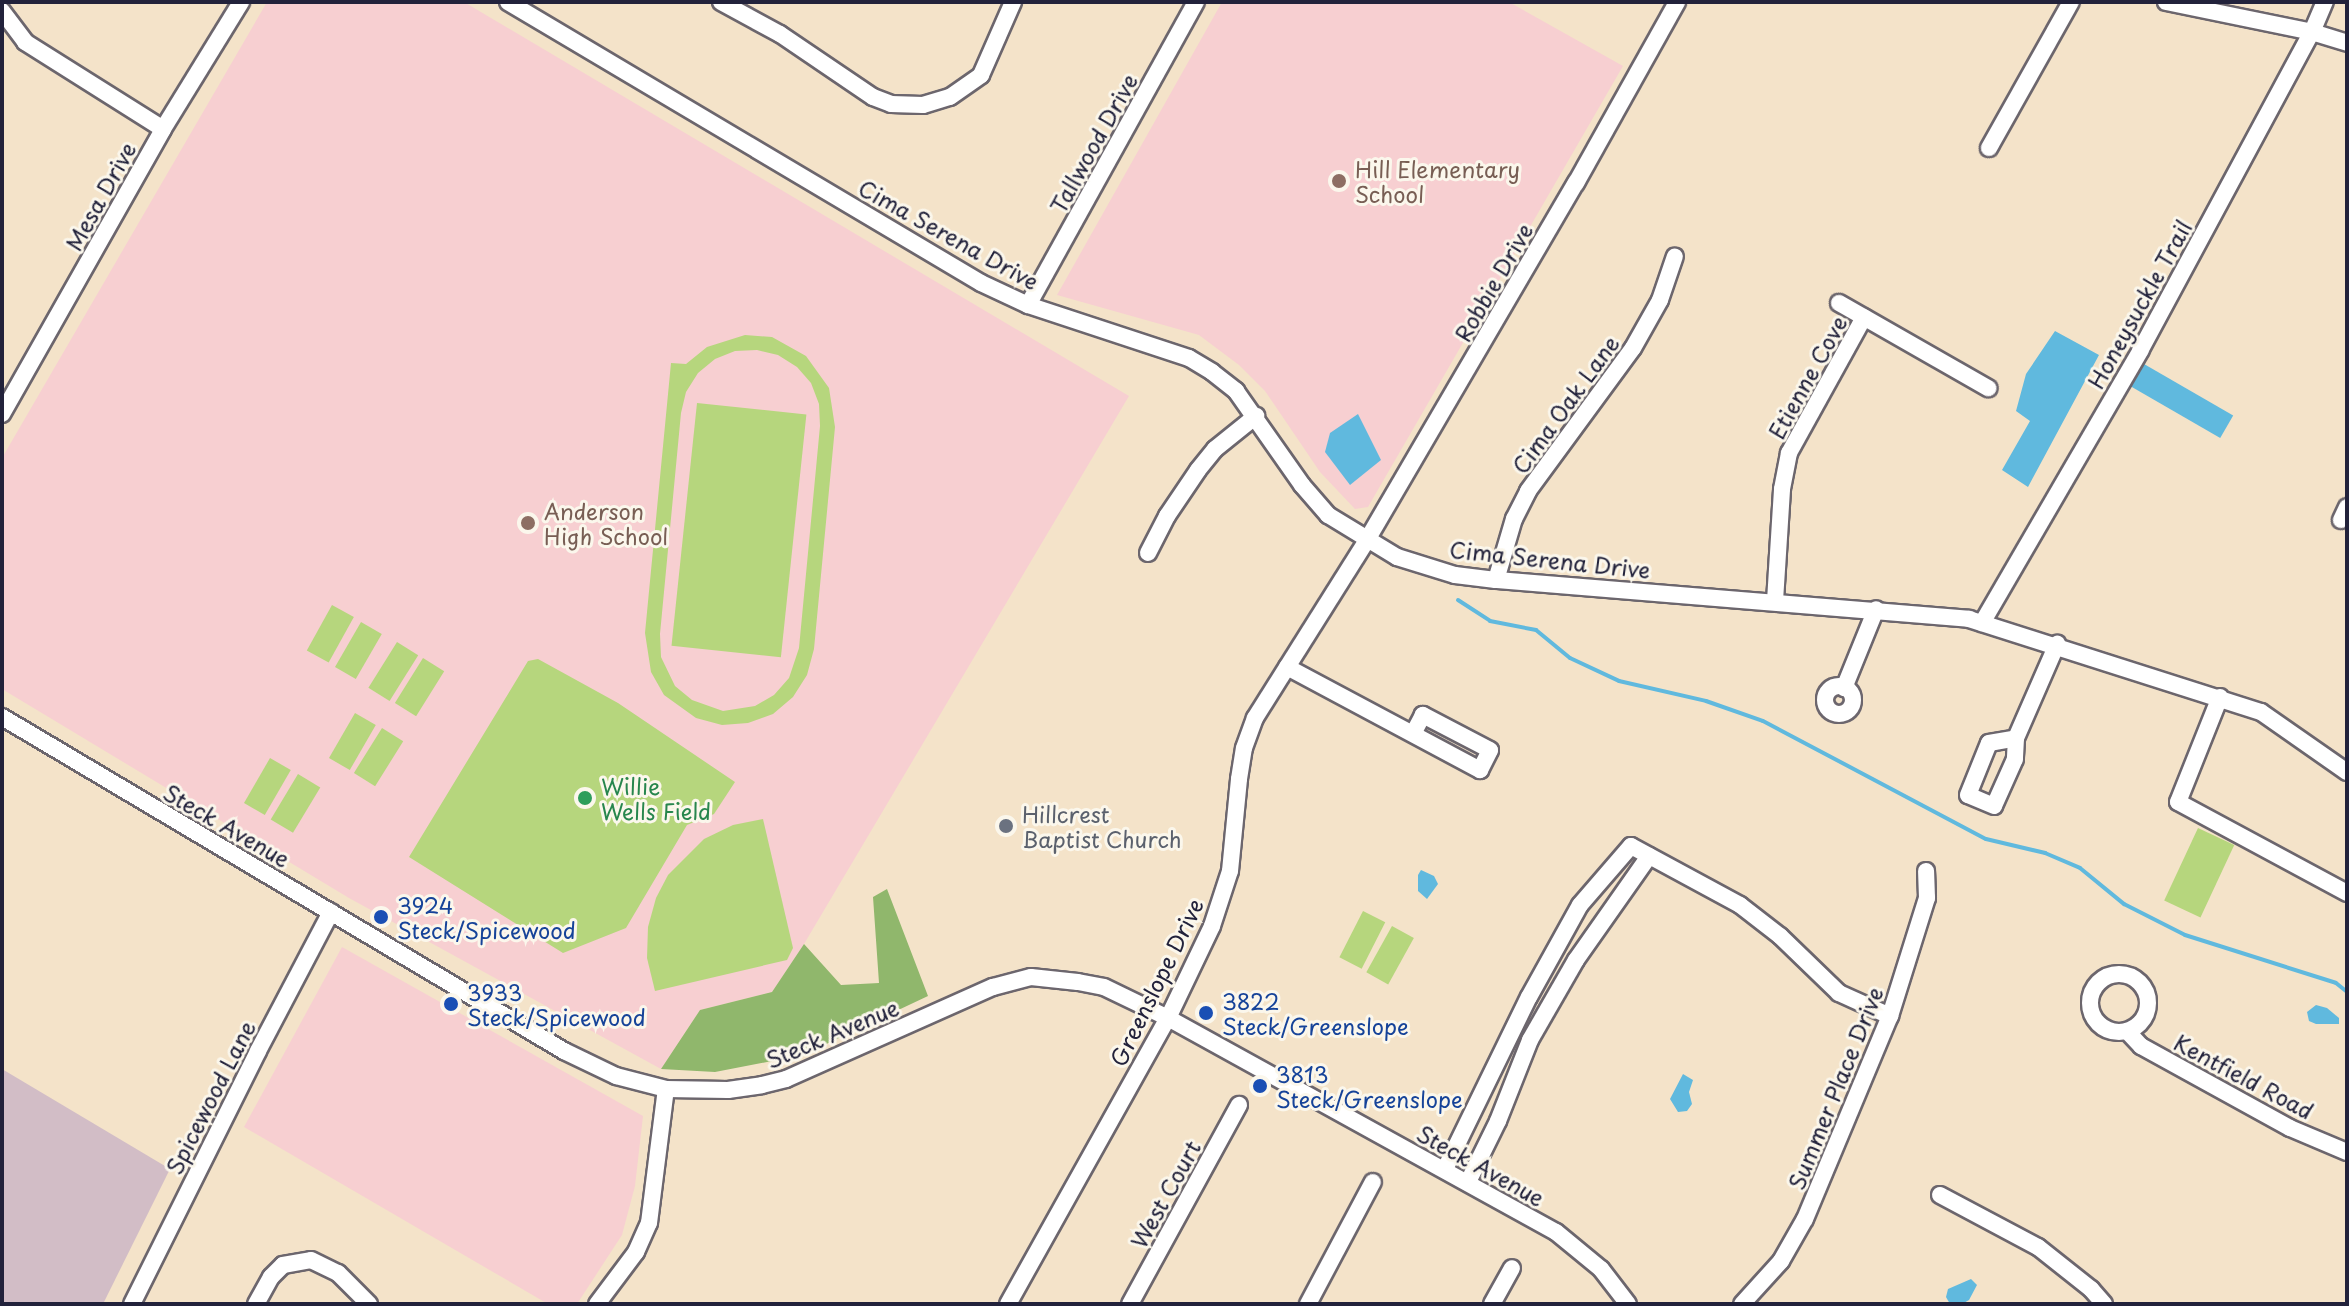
<!DOCTYPE html>
<style>
body{margin:0}
#map{position:relative;width:2349px;height:1306px;overflow:hidden;background:#f4e3c9;font-family:"Playpen Sans",sans-serif}
div>[style]{position:absolute}
[style*='--x']{left:calc(var(--x)*1px);top:calc(var(--y)*1px);width:calc(var(--w)*1px);rotate:calc(var(--a)*1deg)}
.built>*{inset:0;background:#f7cfd1}
.industrial>*{inset:0;background:#d2bdc6}
.green>*{inset:0;background:#b6d67d;transform-origin:0 0}
.forest>*{inset:0;background:#90b76c}
.water>*{inset:0;background:#60b9de;transform-origin:0 0}
.stream>*{height:4px;margin:-2px;padding:0 2px;transform-origin:2px;border-radius:2px;background:#60b9de}
.roads{filter:drop-shadow(2px 0 #6c666d) drop-shadow(-2px 0 #6c666d) drop-shadow(0 2px #6c666d) drop-shadow(0 -2px #6c666d)}
.minor>*{height:16px;margin:-8px;padding:0 8px;transform-origin:8px;border-radius:8px;background:#fff}
.minor>.ring{margin:-8px;padding:0;box-sizing:content-box;background:none;border:16px solid #fff;border-radius:50%}
.dots>*{width:22px;height:22px;translate:-50% -50%;box-sizing:border-box;border:4px solid #fbf7ec;border-radius:50%}
span{translate:-50% -50%;white-space:nowrap;text-align:center;line-height:1.15;-webkit-text-stroke:6px #fbf7ec;paint-order:stroke}
.street-label{font-size:22px;color:#22223b}
.education-label{font-size:22px;color:#785e54}
.left{translate:0 -50%;text-align:left}
.leisure-label{font-size:22px;color:#27864d}
.worship-label{font-size:22px;color:#5b616d}
.transit-label{font-size:22px;color:#164399}
.frame{position:absolute;inset:0;border:4px solid #22223b;pointer-events:none}
</style>
<div id="map">
<div class="built">
<i style="clip-path:polygon(267px 2px,464px 2px,1129px 396px,804px 944px,772px 992px,700px 1010px,661px 1069px,349px 898px,2px 689px,2px 458px)"></i>
<i style="clip-path:polygon(1222px 2px,1509px 2px,1623px 66px,1368px 507px,1355px 509px,1320px 472px,1265px 391px,1239px 365px,1199px 335px,1057px 295px)"></i>
<i style="clip-path:polygon(342px 947px,643px 1116px,635px 1186px,622px 1235px,577px 1304px,548px 1304px,244px 1127px)"></i>
</div>
<div class="industrial">
<i style="clip-path:polygon(2px 1069px,170px 1169px,103px 1304px,2px 1304px)"></i>
</div>
<div class="green">
<i style="clip-path:polygon(evenodd,745px 335px,772px 337px,806px 356px,829px 388px,835px 427px,814px 649px,807px 675px,793px 697px,773px 714px,748px 723px,722px 725px,696px 718px,664px 695px,651px 672px,645px 633px,671px 363px,686px 364px,707px 347px,745px 335px,757px 350px,778px 355px,797px 367px,811px 383px,819px 404px,820px 426px,799px 648px,789px 678px,774px 695px,755px 706px,723px 711px,692px 700px,675px 686px,661px 657px,660px 634px,681px 413px,686px 392px,698px 373px,715px 359px,735px 351px,757px 350px)"></i>
<i style="left:697px;top:403px;width:110px;height:244px;rotate:6deg"></i>
<i style="left:332px;top:605px;width:25px;height:52px;rotate:29deg"></i>
<i style="left:361px;top:622px;width:24px;height:52px;rotate:30deg"></i>
<i style="left:397px;top:642px;width:25px;height:54px;rotate:32deg"></i>
<i style="left:423px;top:658px;width:25px;height:53px;rotate:32deg"></i>
<i style="clip-path:polygon(538px 659px,618px 703px,735px 782px,714px 814px,687px 825px,626px 928px,563px 953px,409px 857px,528px 661px)"></i>
<i style="left:355px;top:713px;width:24px;height:52px;rotate:30deg"></i>
<i style="left:382px;top:728px;width:25px;height:53px;rotate:32deg"></i>
<i style="left:270px;top:758px;width:24px;height:52px;rotate:30deg"></i>
<i style="left:298px;top:774px;width:26px;height:53px;rotate:31deg"></i>
<i style="clip-path:polygon(763px 819px,793px 948px,787px 960px,655px 991px,647px 958px,648px 927px,656px 898px,668px 875px,704px 839px,733px 825px)"></i>
<i style="left:2198px;top:828px;width:40px;height:80px;rotate:25deg"></i>
<i style="left:1363px;top:911px;width:25px;height:52px;rotate:27deg"></i>
<i style="left:1392px;top:926px;width:25px;height:53px;rotate:29deg"></i>
</div>
<div class="forest">
<i style="clip-path:polygon(887px 889px,928px 996px,803px 1055px,715px 1072px,661px 1069px,700px 1010px,772px 992px,804px 944px,841px 985px,879px 983px,873px 897px)"></i>
</div>
<div class="water">
<i style="clip-path:polygon(2055px 331px,2099px 355px,2028px 487px,2002px 470px,2030px 421px,2016px 411px,2026px 374px)"></i>
<i style="left:2144px;top:364px;width:103px;height:26px;rotate:30deg"></i>
<i style="clip-path:polygon(1358px 414px,1381px 460px,1350px 485px,1325px 452px,1330px 433px)"></i>
<i style="clip-path:polygon(1421px 870px,1434px 876px,1438px 884px,1427px 899px,1418px 891px,1418px 875px)"></i>
<i style="clip-path:polygon(2316px 1005px,2327px 1008px,2339px 1018px,2339px 1024px,2316px 1024px,2309px 1021px,2307px 1012px)"></i>
<i style="clip-path:polygon(1683px 1074px,1693px 1080px,1689px 1092px,1692px 1104px,1687px 1111px,1678px 1112px,1670px 1099px)"></i>
<i style="clip-path:polygon(1971px 1279px,1977px 1285px,1969px 1300px,1962px 1304px,1950px 1304px,1946px 1297px,1948px 1289px)"></i>
</div>
<div class="stream">
<i style="--x:1458;--y:600;--w:38;--a:33"></i>
<i style="--x:1490;--y:621;--w:47;--a:11.1"></i>
<i style="--x:1536;--y:630;--w:44;--a:39.5"></i>
<i style="--x:1570;--y:658;--w:54;--a:25.1"></i>
<i style="--x:1619;--y:681;--w:89;--a:12.9"></i>
<i style="--x:1706;--y:701;--w:60;--a:19.3"></i>
<i style="--x:1763;--y:721;--w:252;--a:27.9"></i>
<i style="--x:1986;--y:839;--w:61;--a:13.3"></i>
<i style="--x:2045;--y:853;--w:38;--a:23"></i>
<i style="--x:2080;--y:868;--w:57;--a:39.3"></i>
<i style="--x:2124;--y:904;--w:68;--a:26.9"></i>
<i style="--x:2185;--y:935;--w:158;--a:17.6"></i>
<i style="--x:2336;--y:983;--w:14;--a:39"></i>
</div>
<div class="roads">
<div class="minor">
<i style="--x:508;--y:2;--w:550;--a:30.71"></i>
<i style="--x:981;--y:283;--w:52;--a:25.1"></i>
<i style="--x:1028;--y:305;--w:169;--a:18.2"></i>
<i style="--x:1189;--y:358;--w:27;--a:31"></i>
<i style="--x:1212;--y:372;--w:31;--a:38"></i>
<i style="--x:1236;--y:391;--w:115;--a:54.9"></i>
<i style="--x:1302;--y:485;--w:40;--a:49"></i>
<i style="--x:1328;--y:515;--w:81;--a:31.3"></i>
<i style="--x:1397;--y:557;--w:61;--a:17.2"></i>
<i style="--x:1455;--y:575;--w:41;--a:7"></i>
<i style="--x:1496;--y:580;--w:475;--a:4.7"></i>
<i style="--x:1969;--y:619;--w:306;--a:17.7"></i>
<i style="--x:2261;--y:712;--w:105;--a:34.9"></i>
<i style="--x:721;--y:2;--w:67;--a:28.5"></i>
<i style="--x:780;--y:34;--w:112;--a:34.1"></i>
<i style="--x:873;--y:97;--w:19;--a:21"></i>
<i style="--x:891;--y:104;--w:32;--a:2"></i>
<i style="--x:923;--y:105;--w:28;--a:-17"></i>
<i style="--x:950;--y:97;--w:38;--a:-35"></i>
<i style="--x:981;--y:75;--w:80;--a:-66.3"></i>
<i style="--x:2166;--y:2;--w:149;--a:11.6"></i>
<i style="--x:2312;--y:32;--w:37;--a:17"></i>
<i style="--x:2;--y:11;--w:39;--a:53"></i>
<i style="--x:25;--y:42;--w:163;--a:32.2"></i>
<i style="--x:1989;--y:148;--w:167;--a:-60.7"></i>
<i style="--x:1839;--y:303;--w:172;--a:29.7"></i>
<i style="--x:1028;--y:305;--w:346;--a:-61"></i>
<i style="--x:2;--y:414;--w:327;--a:-60.5"></i>
<i style="--x:163;--y:129;--w:149;--a:-58.4"></i>
<i style="--x:2341;--y:520;--w:14;--a:-65"></i>
<i style="--x:1148;--y:553;--w:42;--a:-62.8"></i>
<i style="--x:1167;--y:516;--w:55;--a:-56"></i>
<i style="--x:1198;--y:470;--w:27;--a:-51"></i>
<i style="--x:1215;--y:449;--w:53;--a:-38.8"></i>
<i style="--x:1496;--y:580;--w:64;--a:-73.6"></i>
<i style="--x:1514;--y:519;--w:31;--a:-63"></i>
<i style="--x:1528;--y:491;--w:177;--a:-53.7"></i>
<i style="--x:1633;--y:348;--w:55;--a:-60.6"></i>
<i style="--x:1660;--y:300;--w:46;--a:-71.2"></i>
<i style="--x:1775;--y:601;--w:112;--a:-86.4"></i>
<i style="--x:1782;--y:489;--w:37;--a:-79"></i>
<i style="--x:1789;--y:453;--w:155;--a:-61.1"></i>
<i style="--x:1982;--y:623;--w:315;--a:-59.8"></i>
<i style="--x:2140;--y:351;--w:362;--a:-61.7"></i>
<i style="--x:2312;--y:32;--w:33;--a:-67"></i>
<i style="--x:1287;--y:667;--w:219;--a:28.1"></i>
<i style="--x:1480;--y:770;--w:22;--a:-63"></i>
<i style="--x:1490;--y:750;--w:76;--a:-152.4"></i>
<i style="--x:1423;--y:715;--w:21;--a:118"></i>
<i class="ring" style="left:1825px;top:686px;width:12px;height:12px"></i>
<i style="--x:1844;--y:688;--w:85;--a:-67.9"></i>
<i style="--x:2220;--y:697;--w:113;--a:111.8"></i>
<i style="--x:2178;--y:802;--w:192;--a:28.3"></i>
<i style="--x:2;--y:717;--w:654;--a:30.72"></i>
<i style="--x:564;--y:1051;--w:58;--a:25.7"></i>
<i style="--x:616;--y:1076;--w:52;--a:14.6"></i>
<i style="--x:666;--y:1089;--w:62;--a:0.9"></i>
<i style="--x:728;--y:1090;--w:34;--a:-8"></i>
<i style="--x:762;--y:1085;--w:25;--a:-14"></i>
<i style="--x:786;--y:1079;--w:227;--a:-24"></i>
<i style="--x:993;--y:987;--w:39;--a:-15"></i>
<i style="--x:1031;--y:977;--w:47;--a:6.1"></i>
<i style="--x:1078;--y:982;--w:26;--a:11"></i>
<i style="--x:1104;--y:987;--w:71;--a:25.8"></i>
<i style="--x:1168;--y:1018;--w:443;--a:28.9"></i>
<i style="--x:1556;--y:1232;--w:58;--a:39.4"></i>
<i style="--x:1601;--y:1269;--w:44;--a:52.4"></i>
<i style="--x:2016;--y:738;--w:21;--a:93"></i>
<i style="--x:2015;--y:759;--w:51;--a:114.1"></i>
<i style="--x:1994;--y:806;--w:28;--a:-157"></i>
<i style="--x:1968;--y:795;--w:56;--a:-68"></i>
<i style="--x:1989;--y:743;--w:27;--a:-10"></i>
<i style="--x:2016;--y:738;--w:103;--a:-66.4"></i>
<i class="ring" style="left:2090px;top:974px;width:42px;height:42px"></i>
<i style="--x:2127;--y:1031;--w:21;--a:47"></i>
<i style="--x:2141;--y:1046;--w:170;--a:28.8"></i>
<i style="--x:2290;--y:1128;--w:62;--a:22.8"></i>
<i style="--x:1445;--y:1169;--w:191;--a:-64"></i>
<i style="--x:1529;--y:997;--w:105;--a:-61"></i>
<i style="--x:1580;--y:905;--w:78;--a:-49.2"></i>
<i style="--x:1631;--y:846;--w:124;--a:28.4"></i>
<i style="--x:1740;--y:905;--w:51;--a:37.8"></i>
<i style="--x:1780;--y:936;--w:82;--a:44"></i>
<i style="--x:1839;--y:993;--w:56;--a:24.3"></i>
<i style="--x:1468;--y:1182;--w:68;--a:-63.8"></i>
<i style="--x:1498;--y:1121;--w:87;--a:-68.4"></i>
<i style="--x:1530;--y:1040;--w:92;--a:-60.1"></i>
<i style="--x:1576;--y:960;--w:127;--a:-54.9"></i>
<i style="--x:1940;--y:1195;--w:111;--a:28"></i>
<i style="--x:2038;--y:1247;--w:68;--a:38.4"></i>
<i style="--x:2091;--y:1289;--w:20;--a:49"></i>
<i style="--x:132;--y:1304;--w:283;--a:-63.5"></i>
<i style="--x:258;--y:1051;--w:157;--a:-62.3"></i>
<i style="--x:256;--y:1304;--w:31;--a:-61"></i>
<i style="--x:271;--y:1277;--w:17;--a:-45"></i>
<i style="--x:283;--y:1265;--w:28;--a:-10"></i>
<i style="--x:311;--y:1260;--w:30;--a:26"></i>
<i style="--x:338;--y:1273;--w:44;--a:45"></i>
<i style="--x:597;--y:1304;--w:65;--a:-53.1"></i>
<i style="--x:636;--y:1252;--w:32;--a:-66"></i>
<i style="--x:649;--y:1223;--w:135;--a:-82.8"></i>
<i style="--x:1008;--y:1304;--w:328;--a:-60.8"></i>
<i style="--x:1168;--y:1018;--w:102;--a:-64.4"></i>
<i style="--x:1212;--y:926;--w:58;--a:-71.9"></i>
<i style="--x:1230;--y:871;--w:92;--a:-84.4"></i>
<i style="--x:1239;--y:779;--w:31;--a:-81"></i>
<i style="--x:1244;--y:748;--w:32;--a:-70"></i>
<i style="--x:1255;--y:718;--w:210;--a:-57.8"></i>
<i style="--x:1367;--y:540;--w:414;--a:-59.7"></i>
<i style="--x:1576;--y:183;--w:207;--a:-60.8"></i>
<i style="--x:1130;--y:1304;--w:227;--a:-61.3"></i>
<i style="--x:1308;--y:1304;--w:138;--a:-62"></i>
<i style="--x:1492;--y:1304;--w:41;--a:-60.9"></i>
<i style="--x:1742;--y:1304;--w:58;--a:-47.8"></i>
<i style="--x:1781;--y:1261;--w:48;--a:-60.3"></i>
<i style="--x:1805;--y:1219;--w:220;--a:-67.3"></i>
<i style="--x:1890;--y:1016;--w:124;--a:-72.6"></i>
<i style="--x:1927;--y:898;--w:27;--a:-92"></i>
</div>
</div>
<div class="dots">
<i style="left:1339px;top:181px;background:#8d6e63"></i>
<i style="left:528px;top:523px;background:#8d6e63"></i>
<i style="left:585px;top:798px;background:#2e9e5b"></i>
<i style="left:1006px;top:826px;background:#6b7280"></i>
<i style="left:381px;top:917px;background:#1a4fb4"></i>
<i style="left:451px;top:1004px;background:#1a4fb4"></i>
<i style="left:1206px;top:1013px;background:#1a4fb4"></i>
<i style="left:1260px;top:1086px;background:#1a4fb4"></i>
</div>
<div class="street-label">
<span style="left:1093px;top:143px;rotate:-61deg">Tallwood Drive</span>
<span style="left:100px;top:196px;rotate:-61deg">Mesa Drive</span>
<span style="left:949px;top:234px;rotate:29deg">Cima Serena Drive</span>
<span style="left:1493px;top:282px;rotate:-60deg">Robbie Drive</span>
<span style="left:2139px;top:304px;rotate:-61deg">Honeysuckle Trail</span>
<span style="left:1807px;top:377px;rotate:-61deg">Etienne Cove</span>
<span style="left:1565px;top:404px;rotate:-54deg">Cima Oak Lane</span>
<span style="left:1550px;top:559px;rotate:6deg">Cima Serena Drive</span>
<span style="left:227px;top:825px;rotate:30deg">Steck Avenue</span>
<span style="left:1156px;top:982px;rotate:-64deg">Greenslope Drive</span>
<span style="left:832px;top:1033px;rotate:-23deg">Steck Avenue</span>
<span style="left:2244px;top:1076px;rotate:28deg">Kentfield Road</span>
<span style="left:1835px;top:1088px;rotate:-68deg">Summer Place Drive</span>
<span style="left:210px;top:1097px;rotate:-63deg">Spicewood Lane</span>
<span style="left:1481px;top:1165px;rotate:29deg">Steck Avenue</span>
<span style="left:1165px;top:1194px;rotate:-61deg">West Court</span>
</div>
<div class="education-label">
<span class="left" style="left:1355px;top:181px">Hill Elementary<br>School</span>
<span class="left" style="left:544px;top:523px">Anderson<br>High School</span>
</div>
<div class="leisure-label">
<span class="left" style="left:601px;top:798px">Willie<br>Wells Field</span>
</div>
<div class="worship-label">
<span class="left" style="left:1022px;top:826px">Hillcrest<br>Baptist Church</span>
</div>
<div class="transit-label">
<span class="left" style="left:397px;top:917px">3924<br>Steck/Spicewood</span>
<span class="left" style="left:467px;top:1004px">3933<br>Steck/Spicewood</span>
<span class="left" style="left:1222px;top:1013px">3822<br>Steck/Greenslope</span>
<span class="left" style="left:1276px;top:1086px">3813<br>Steck/Greenslope</span>
</div>
<div class="frame"></div>
</div>
